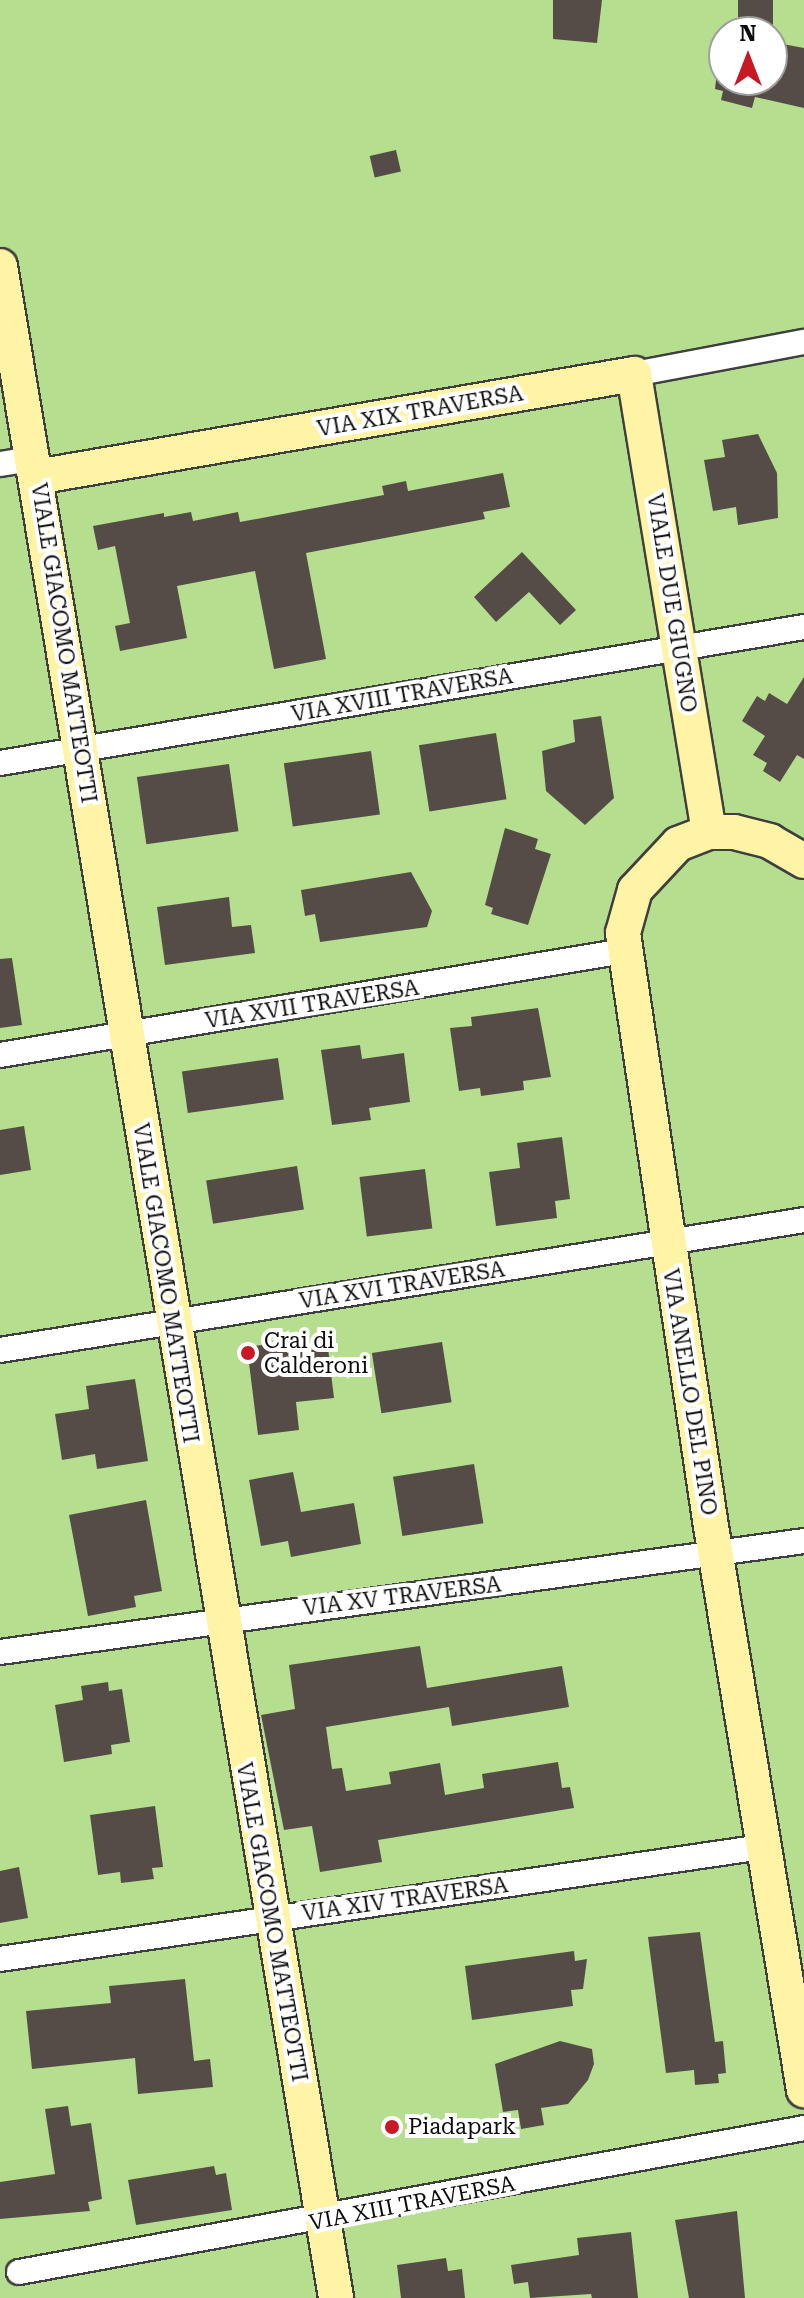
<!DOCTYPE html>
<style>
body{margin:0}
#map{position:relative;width:804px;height:2298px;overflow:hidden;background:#fffaea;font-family:"Roboto Serif",serif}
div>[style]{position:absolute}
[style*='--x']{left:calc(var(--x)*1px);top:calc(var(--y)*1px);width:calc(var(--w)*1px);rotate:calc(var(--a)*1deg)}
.forest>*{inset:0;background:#b5df8e}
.building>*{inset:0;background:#554c47;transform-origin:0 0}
.roads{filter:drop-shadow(2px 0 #3f3f3f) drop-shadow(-2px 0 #3f3f3f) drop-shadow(0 2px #3f3f3f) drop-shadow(0 -2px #3f3f3f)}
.street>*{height:24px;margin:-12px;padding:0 12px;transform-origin:12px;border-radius:12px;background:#fff}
.secondary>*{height:34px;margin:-17px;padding:0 17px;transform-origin:17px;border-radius:17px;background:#fff3a5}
.dots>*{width:22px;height:22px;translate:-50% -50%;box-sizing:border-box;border:4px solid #fff;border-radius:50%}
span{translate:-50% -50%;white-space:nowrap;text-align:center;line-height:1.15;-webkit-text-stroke:8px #fff;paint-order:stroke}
.street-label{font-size:22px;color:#0c0c0c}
.poi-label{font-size:22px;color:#0c0c0c}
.left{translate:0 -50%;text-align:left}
.north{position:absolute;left:708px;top:16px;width:80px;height:80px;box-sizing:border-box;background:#fff;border:2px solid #9e9e9e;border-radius:50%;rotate:0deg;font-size:22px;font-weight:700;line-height:32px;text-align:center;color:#0c0c0c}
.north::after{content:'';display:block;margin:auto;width:28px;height:36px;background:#c81725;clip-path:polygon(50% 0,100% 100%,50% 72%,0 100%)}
</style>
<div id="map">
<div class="forest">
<i style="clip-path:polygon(evenodd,0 0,804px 0,804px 2298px,0 2298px,0 0,724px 32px,772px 32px,772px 80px,724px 80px,724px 32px)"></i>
</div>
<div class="building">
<i style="clip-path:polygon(553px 0,602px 0,597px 43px,553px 39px)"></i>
<i style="left:738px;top:0;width:35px;height:32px"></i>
<i style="clip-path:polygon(772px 42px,804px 48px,804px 108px,755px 97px,752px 108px,721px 100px,723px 91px,715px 89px,716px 80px,772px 80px)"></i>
<i style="left:396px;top:150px;width:22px;height:27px;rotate:77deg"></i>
<i style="clip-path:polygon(758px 434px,777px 473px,778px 518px,738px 525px,736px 507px,713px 511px,704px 460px,725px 457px,722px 440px)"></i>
<i style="clip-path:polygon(503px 473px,510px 507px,483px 512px,485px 519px,306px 553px,326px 659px,274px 669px,255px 571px,177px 586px,187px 638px,120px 651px,115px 626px,130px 623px,115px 546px,98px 550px,93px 526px,164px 513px,164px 517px,191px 512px,193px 521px,238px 512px,240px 522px,384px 495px,382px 486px,406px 481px,408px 491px)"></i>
<i style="clip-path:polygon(522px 552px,576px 610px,560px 625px,529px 592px,496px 622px,474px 597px)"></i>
<i style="clip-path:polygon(804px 677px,804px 759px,797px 755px,780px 782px,763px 771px,767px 763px,753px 755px,765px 736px,742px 721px,757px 696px,765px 701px,769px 693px,787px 704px)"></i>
<i style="clip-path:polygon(601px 716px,614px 798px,585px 825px,546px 791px,542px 751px,575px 742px,573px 720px)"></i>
<i style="left:496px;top:733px;width:67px;height:78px;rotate:81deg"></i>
<i style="left:371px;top:751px;width:64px;height:88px;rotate:82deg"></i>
<i style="left:229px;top:764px;width:68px;height:93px;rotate:82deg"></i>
<i style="clip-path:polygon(505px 828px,538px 839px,535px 849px,551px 854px,528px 925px,491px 914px,493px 908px,485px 905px)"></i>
<i style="clip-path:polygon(411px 872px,432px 911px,427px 927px,320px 942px,315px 914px,305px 916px,301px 890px)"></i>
<i style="clip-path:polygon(229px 897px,232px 927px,251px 925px,255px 953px,165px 965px,157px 907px)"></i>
<i style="clip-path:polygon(12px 958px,22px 1025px,0 1028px,0 959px)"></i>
<i style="clip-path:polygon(538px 1008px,551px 1077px,523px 1081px,524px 1090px,481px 1096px,480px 1088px,459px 1091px,450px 1028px,472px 1026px,471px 1017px)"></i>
<i style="clip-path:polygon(360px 1045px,362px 1059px,404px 1053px,410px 1102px,369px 1108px,371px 1120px,332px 1125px,321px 1050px)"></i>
<i style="left:278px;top:1058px;width:42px;height:97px;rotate:82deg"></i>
<i style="clip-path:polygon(24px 1126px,31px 1170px,0 1175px,0 1130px)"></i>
<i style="clip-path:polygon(562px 1137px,570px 1199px,555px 1201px,557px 1218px,496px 1226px,489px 1172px,520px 1168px,517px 1143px)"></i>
<i style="left:297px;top:1166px;width:44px;height:92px;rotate:81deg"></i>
<i style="left:425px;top:1169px;width:60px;height:66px;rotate:83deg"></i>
<i style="clip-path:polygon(286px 1342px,287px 1353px,328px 1348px,334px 1398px,296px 1402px,299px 1430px,258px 1435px,247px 1347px)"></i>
<i style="left:442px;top:1342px;width:61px;height:71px;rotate:81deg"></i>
<i style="clip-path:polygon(135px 1379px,148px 1461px,97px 1469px,95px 1454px,62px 1460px,55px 1414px,89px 1409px,86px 1386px)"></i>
<i style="left:474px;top:1464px;width:60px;height:82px;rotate:81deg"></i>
<i style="clip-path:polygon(293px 1472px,301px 1512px,354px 1503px,361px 1544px,291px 1557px,288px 1541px,261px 1546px,249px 1480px)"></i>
<i style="clip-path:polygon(146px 1500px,162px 1591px,134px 1596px,136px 1607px,88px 1616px,69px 1515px)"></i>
<i style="clip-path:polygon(420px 1646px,427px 1688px,562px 1666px,569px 1707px,452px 1726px,449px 1707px,326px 1727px,332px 1769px,342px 1768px,346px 1791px,391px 1784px,389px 1772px,440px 1763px,445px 1795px,484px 1788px,482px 1774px,558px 1762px,562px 1788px,570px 1787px,574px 1808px,378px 1840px,382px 1862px,320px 1872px,312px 1826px,284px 1830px,261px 1715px,295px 1709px,289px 1665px)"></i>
<i style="clip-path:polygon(108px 1682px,109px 1691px,122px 1689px,130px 1742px,111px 1745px,112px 1754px,64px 1762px,55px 1705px,83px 1700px,81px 1686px)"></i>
<i style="clip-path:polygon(155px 1806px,163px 1867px,152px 1868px,154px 1879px,121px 1883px,120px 1872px,98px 1875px,90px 1815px)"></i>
<i style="clip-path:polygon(19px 1867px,28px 1918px,0 1923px,0 1871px)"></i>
<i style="clip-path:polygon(700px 1932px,715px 2042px,723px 2041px,726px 2073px,718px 2074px,719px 2083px,695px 2085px,694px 2070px,666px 2073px,648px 1937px)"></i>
<i style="clip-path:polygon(574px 1951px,575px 1961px,587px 1959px,583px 1989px,571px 1990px,573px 2006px,472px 2020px,465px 1966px)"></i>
<i style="clip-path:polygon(185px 1979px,194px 2061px,210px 2059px,213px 2087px,138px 2094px,135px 2058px,32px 2069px,26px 2011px,111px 2003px,109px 1986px)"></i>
<i style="clip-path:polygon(560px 2041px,592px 2049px,594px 2064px,588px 2080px,568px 2104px,541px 2108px,544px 2125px,521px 2129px,518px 2110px,503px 2112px,495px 2064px)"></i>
<i style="clip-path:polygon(68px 2106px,71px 2126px,91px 2123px,102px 2199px,88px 2202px,90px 2211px,0 2219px,0 2182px,55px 2174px,45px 2109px)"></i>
<i style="clip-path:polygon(214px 2166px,216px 2175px,226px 2173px,232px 2210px,136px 2225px,128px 2180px)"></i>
<i style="clip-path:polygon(737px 2211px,745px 2298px,689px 2298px,675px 2220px)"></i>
<i style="clip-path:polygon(631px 2232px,638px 2298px,592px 2298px,591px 2294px,530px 2298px,528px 2282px,514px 2284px,511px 2265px,579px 2255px,577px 2238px)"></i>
<i style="clip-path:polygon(446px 2258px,448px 2271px,462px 2269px,465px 2298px,401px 2298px,397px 2265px)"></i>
</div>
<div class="roads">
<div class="street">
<i style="--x:634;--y:374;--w:173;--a:-10.7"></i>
<i style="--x:0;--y:464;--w:33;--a:-9"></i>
<i style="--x:0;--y:763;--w:815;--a:-9.6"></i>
<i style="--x:0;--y:1055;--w:633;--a:-9.46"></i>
<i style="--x:0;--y:1350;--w:814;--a:-9.18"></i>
<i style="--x:0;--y:1652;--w:812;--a:-7.86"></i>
<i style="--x:0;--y:1959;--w:770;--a:-8.36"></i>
<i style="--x:19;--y:2272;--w:798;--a:-10.39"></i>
</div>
<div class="secondary">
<i style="--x:0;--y:266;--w:2060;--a:80.61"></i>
<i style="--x:36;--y:477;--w:607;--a:-9.77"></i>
<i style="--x:634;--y:374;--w:464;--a:80.7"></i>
<i style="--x:804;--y:861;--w:39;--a:-150"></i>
<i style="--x:770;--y:841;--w:37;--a:-166"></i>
<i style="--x:734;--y:832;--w:25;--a:180"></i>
<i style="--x:709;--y:832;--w:33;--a:159"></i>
<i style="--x:678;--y:844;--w:63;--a:133.1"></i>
<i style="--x:635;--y:890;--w:45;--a:105.6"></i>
<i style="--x:623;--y:933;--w:593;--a:81.57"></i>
<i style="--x:710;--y:1520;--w:578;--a:80.64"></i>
</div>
</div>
<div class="dots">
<i style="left:248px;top:1353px;background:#c81725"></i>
<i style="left:392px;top:2127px;background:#c81725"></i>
</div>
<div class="street-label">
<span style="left:420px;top:411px;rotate:-10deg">VIA XIX TRAVERSA</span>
<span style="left:672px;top:603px;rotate:81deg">VIALE DUE GIUGNO</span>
<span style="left:64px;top:643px;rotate:81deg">VIALE GIACOMO MATTEOTTI</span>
<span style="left:402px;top:695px;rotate:-10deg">VIA XVIII TRAVERSA</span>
<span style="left:312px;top:1004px;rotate:-9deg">VIA XVII TRAVERSA</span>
<span style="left:166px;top:1283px;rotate:81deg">VIALE GIACOMO MATTEOTTI</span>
<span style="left:402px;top:1285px;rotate:-9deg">VIA XVI TRAVERSA</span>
<span style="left:690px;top:1392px;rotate:81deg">VIA ANELLO DEL PINO</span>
<span style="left:402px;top:1596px;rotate:-7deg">VIA XV TRAVERSA</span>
<span style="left:405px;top:1899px;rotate:-8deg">VIA XIV TRAVERSA</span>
<span style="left:272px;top:1922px;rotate:80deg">VIALE GIACOMO MATTEOTTI</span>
<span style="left:412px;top:2203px;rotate:-11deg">VIA XIII TRAVERSA</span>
</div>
<div class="poi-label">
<span class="left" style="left:264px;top:1353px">Crai di<br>Calderoni</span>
<span class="left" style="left:408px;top:2127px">Piadapark</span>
</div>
<div class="north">N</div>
</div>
